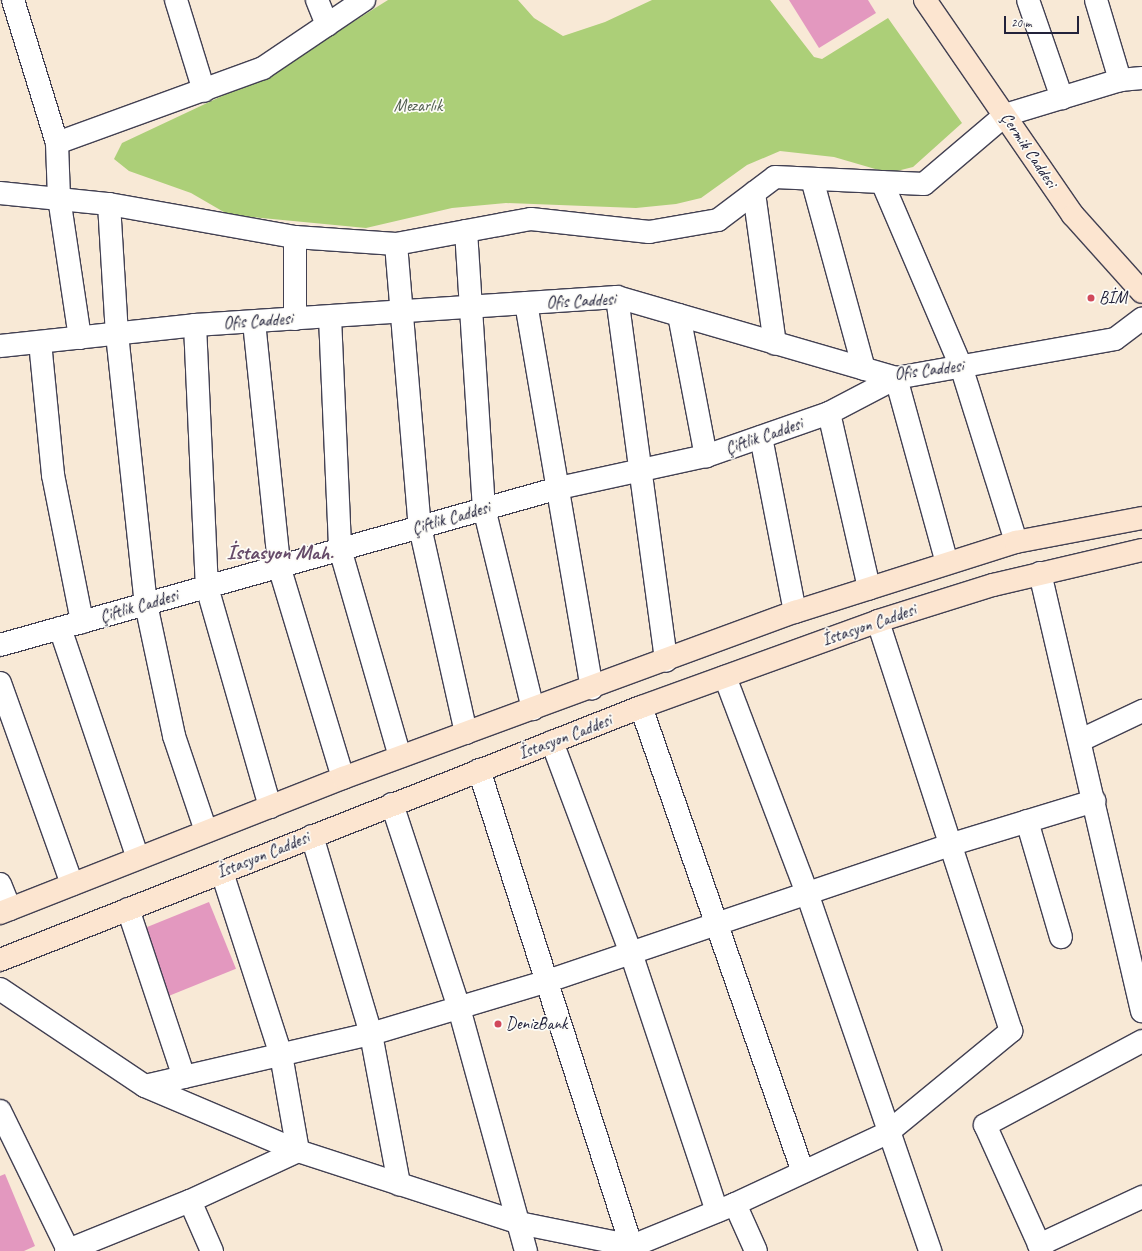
<!DOCTYPE html>
<meta charset="utf-8">
<style>
body{margin:0}
#map{position:relative;width:1142px;height:1251px;overflow:hidden;background:#f8e9d6;font-family:Caveat,sans-serif}
div>[style]{position:absolute}
[style*='--x']{left:calc(var(--x)*1px);top:calc(var(--y)*1px);width:calc(var(--w)*1px);rotate:calc(var(--a)*1deg)}
.green>*{inset:0;background:#accf78}
.building>*{inset:0;background:#e398bf;transform-origin:0 0}
.roads{filter:drop-shadow(1px 0 #424052) drop-shadow(-1px 0 #424052) drop-shadow(0 1px #424052) drop-shadow(0 -1px #424052)}
.minor>*{height:22px;margin:-11px;padding:0 11px;transform-origin:11px;border-radius:11px;background:#fff}
.secondary>*{height:22px;margin:-11px;padding:0 11px;transform-origin:11px;border-radius:11px;background:#fce5d0}
.dots>*{width:11px;height:11px;translate:-50% -50%;box-sizing:border-box;border:2px solid #fdfcf7;border-radius:50%}
span{translate:-50% -50%;white-space:nowrap;text-align:center;line-height:1.15;-webkit-text-stroke:3.5px #fdfcf7;paint-order:stroke}
.park-label{font-size:17px;color:#525f50}
.street-label{font-size:17px;color:#22223b}
.poi-label{font-size:17px;color:#22223b}
.left{translate:0 -50%;text-align:left}
.district-label{font-size:21px;color:#664b69;font-weight:700}
.scale{position:absolute;left:1004px;top:16px;width:75px;height:18px;box-sizing:border-box;border:2px solid #22223b;border-top:0;padding-left:5px;font-size:12px;line-height:14px;white-space:nowrap;color:#22223b;-webkit-text-stroke:3px #fdfcf7;paint-order:stroke}
</style>
<div id="map">
<div class="green">
<i style="clip-path:polygon(388px 0,518px 0,534px 18px,563px 36px,605px 22px,652px 0,770px 0,814px 57px,822px 59px,888px 18px,962px 123px,913px 167px,889px 173px,834px 157px,780px 151px,747px 165px,701px 198px,676px 204px,636px 208px,506px 203px,452px 208px,366px 228px,229px 215px,191px 193px,129px 171px,114px 159px,122px 143px,273px 72px)"></i>
</div>
<div class="building">
<i style="clip-path:polygon(789px 0,868px 0,876px 13px,819px 48px)"></i>
<i style="left:209px;top:902px;width:72px;height:74px;rotate:68deg"></i>
<i style="clip-path:polygon(5px 1174px,35px 1246px,24px 1251px,0 1251px,0 1176px)"></i>
</div>
<div class="roads">
<div class="minor">
<i style="--x:13;--y:0;--w:150;--a:72.9"></i>
<i style="--x:176;--y:0;--w:95;--a:72.9"></i>
<i style="--x:317;--y:0;--w:27;--a:68"></i>
<i style="--x:1028;--y:0;--w:104;--a:70.9"></i>
<i style="--x:1096;--y:0;--w:84;--a:73.3"></i>
<i style="--x:812;--y:179;--w:197;--a:74.7"></i>
<i style="--x:882;--y:182;--w:200;--a:66.8"></i>
<i style="--x:961;--y:366;--w:184;--a:72.6"></i>
<i style="--x:0;--y:193;--w:110;--a:5.8"></i>
<i style="--x:109;--y:204;--w:189;--a:10.1"></i>
<i style="--x:295;--y:237;--w:101;--a:4"></i>
<i style="--x:396;--y:244;--w:137;--a:-10.5"></i>
<i style="--x:531;--y:219;--w:119;--a:6.3"></i>
<i style="--x:649;--y:232;--w:70;--a:-9.9"></i>
<i style="--x:718;--y:220;--w:71;--a:-37"></i>
<i style="--x:775;--y:177;--w:149;--a:2.7"></i>
<i style="--x:924;--y:184;--w:106;--a:-40.4"></i>
<i style="--x:1005;--y:115;--w:120;--a:-16.9"></i>
<i style="--x:1120;--y:80;--w:22;--a:-5"></i>
<i style="--x:754;--y:193;--w:152;--a:82.1"></i>
<i style="--x:109;--y:204;--w:130;--a:86.5"></i>
<i style="--x:117;--y:334;--w:272;--a:83.9"></i>
<i style="--x:146;--y:604;--w:135;--a:78"></i>
<i style="--x:174;--y:736;--w:100;--a:71.4"></i>
<i style="--x:466;--y:231;--w:278;--a:86.3"></i>
<i style="--x:484;--y:508;--w:207;--a:76.3"></i>
<i style="--x:295;--y:237;--w:82;--a:90"></i>
<i style="--x:396;--y:244;--w:284;--a:85.2"></i>
<i style="--x:420;--y:527;--w:211;--a:77.4"></i>
<i style="--x:617;--y:297;--w:367;--a:82.3"></i>
<i style="--x:526;--y:303;--w:391;--a:80.3"></i>
<i style="--x:679;--y:315;--w:144;--a:79.2"></i>
<i style="--x:330;--y:317;--w:232;--a:87.5"></i>
<i style="--x:340;--y:549;--w:216;--a:73.9"></i>
<i style="--x:254;--y:322;--w:245;--a:84.1"></i>
<i style="--x:279;--y:566;--w:221;--a:73.2"></i>
<i style="--x:195;--y:325;--w:262;--a:87.4"></i>
<i style="--x:207;--y:587;--w:229;--a:74"></i>
<i style="--x:80;--y:338;--w:142;--a:-98.5"></i>
<i style="--x:59;--y:198;--w:55;--a:-92.1"></i>
<i style="--x:57;--y:143;--w:219;--a:-20"></i>
<i style="--x:263;--y:68;--w:122;--a:-34"></i>
<i style="--x:40;--y:342;--w:134;--a:84.4"></i>
<i style="--x:53;--y:475;--w:150;--a:78.8"></i>
<i style="--x:0;--y:346;--w:196;--a:-6.1"></i>
<i style="--x:195;--y:325;--w:423;--a:-3.8"></i>
<i style="--x:617;--y:297;--w:291;--a:16.2"></i>
<i style="--x:896;--y:378;--w:222;--a:-10.1"></i>
<i style="--x:1115;--y:339;--w:34;--a:-37"></i>
<i style="--x:829;--y:413;--w:180;--a:77.1"></i>
<i style="--x:761;--y:437;--w:178;--a:79"></i>
<i style="--x:1040;--y:573;--w:450;--a:76.9"></i>
<i style="--x:60;--y:628;--w:243;--a:71.3"></i>
<i style="--x:0;--y:645;--w:581;--a:-15.69"></i>
<i style="--x:559;--y:488;--w:150;--a:-12.3"></i>
<i style="--x:706;--y:456;--w:130;--a:-19.3"></i>
<i style="--x:829;--y:413;--w:76;--a:-27.6"></i>
<i style="--x:896;--y:378;--w:192;--a:74.6"></i>
<i style="--x:725;--y:677;--w:231;--a:69.2"></i>
<i style="--x:807;--y:893;--w:379;--a:71"></i>
<i style="--x:0;--y:683;--w:214;--a:70.3"></i>
<i style="--x:641;--y:707;--w:492;--a:70.8"></i>
<i style="--x:1081;--y:740;--w:68;--a:-25.4"></i>
<i style="--x:552;--y:742;--w:225;--a:69.5"></i>
<i style="--x:631;--y:953;--w:272;--a:71.6"></i>
<i style="--x:479;--y:770;--w:505;--a:72.25"></i>
<i style="--x:392;--y:804;--w:215;--a:71.8"></i>
<i style="--x:459;--y:1008;--w:252;--a:74.6"></i>
<i style="--x:1027;--y:821;--w:121;--a:73.7"></i>
<i style="--x:312;--y:836;--w:207;--a:73.4"></i>
<i style="--x:371;--y:1034;--w:153;--a:79.4"></i>
<i style="--x:0;--y:884;--w:27;--a:68"></i>
<i style="--x:128;--y:909;--w:177;--a:71.6"></i>
<i style="--x:0;--y:989;--w:174;--a:33.8"></i>
<i style="--x:145;--y:1086;--w:166;--a:23"></i>
<i style="--x:298;--y:1151;--w:232;--a:18"></i>
<i style="--x:519;--y:1223;--w:116;--a:11.4"></i>
<i style="--x:145;--y:1086;--w:232;--a:-13"></i>
<i style="--x:371;--y:1034;--w:185;--a:-16.7"></i>
<i style="--x:548;--y:981;--w:423;--a:-18.7"></i>
<i style="--x:949;--y:845;--w:152;--a:-16.9"></i>
<i style="--x:0;--y:1111;--w:155;--a:63.9"></i>
<i style="--x:190;--y:1201;--w:55;--a:66.3"></i>
<i style="--x:735;--y:1204;--w:51;--a:65.9"></i>
<i style="--x:1039;--y:1245;--w:114;--a:-25"></i>
<i style="--x:66;--y:1251;--w:134;--a:-22"></i>
<i style="--x:190;--y:1201;--w:119;--a:-24.8"></i>
<i style="--x:298;--y:1151;--w:97;--a:-100"></i>
<i style="--x:281;--y:1055;--w:192;--a:-107.9"></i>
<i style="--x:620;--y:1251;--w:124;--a:-22.2"></i>
<i style="--x:735;--y:1204;--w:168;--a:-25"></i>
<i style="--x:887;--y:1133;--w:161;--a:-39.4"></i>
<i style="--x:1011;--y:1031;--w:431;--a:-108"></i>
<i style="--x:1042;--y:1251;--w:138;--a:-114.3"></i>
<i style="--x:985;--y:1125;--w:178;--a:-28.1"></i>
</div>
<div class="secondary">
<i style="--x:925;--y:0;--w:261;--a:55.5"></i>
<i style="--x:1073;--y:215;--w:103;--a:48.1"></i>
<i style="--x:0;--y:913;--w:369;--a:-21.5"></i>
<i style="--x:343;--y:778;--w:482;--a:-20.2"></i>
<i style="--x:795;--y:612;--w:232;--a:-17.6"></i>
<i style="--x:1016;--y:542;--w:128;--a:-10.8"></i>
<i style="--x:0;--y:960;--w:689;--a:-21.54"></i>
<i style="--x:641;--y:707;--w:252;--a:-19.9"></i>
<i style="--x:878;--y:621;--w:121;--a:-17.4"></i>
<i style="--x:993;--y:585;--w:153;--a:-13.2"></i>
</div>
</div>
<div class="dots">
<i style="left:1091px;top:298px;background:#d1495b"></i>
<i style="left:498px;top:1024px;background:#d1495b"></i>
</div>
<div class="park-label">
<span style="left:418px;top:106px">Mezarlık</span>
</div>
<div class="street-label">
<span style="left:1029px;top:150px;rotate:56deg">Çermik Caddesi</span>
<span style="left:581px;top:301px;rotate:-3deg">Ofis Caddesi</span>
<span style="left:258px;top:321px;rotate:-4deg">Ofis Caddesi</span>
<span style="left:929px;top:370px;rotate:-7deg">Ofis Caddesi</span>
<span style="left:764px;top:436px;rotate:-19deg">Çiftlik Caddesi</span>
<span style="left:451px;top:518px;rotate:-16deg">Çiftlik Caddesi</span>
<span style="left:139px;top:606px;rotate:-16deg">Çiftlik Caddesi</span>
<span style="left:869px;top:625px;rotate:-19deg">İstasyon Caddesi</span>
<span style="left:565px;top:737px;rotate:-21deg">İstasyon Caddesi</span>
<span style="left:263px;top:855px;rotate:-22deg">İstasyon Caddesi</span>
</div>
<div class="poi-label">
<span class="left" style="left:1099px;top:298px">BİM</span>
<span class="left" style="left:506px;top:1024px">DenizBank</span>
</div>
<div class="district-label">
<span style="left:280px;top:552px">İstasyon Mah.</span>
</div>
<div class="scale">20 m</div>
</div>
